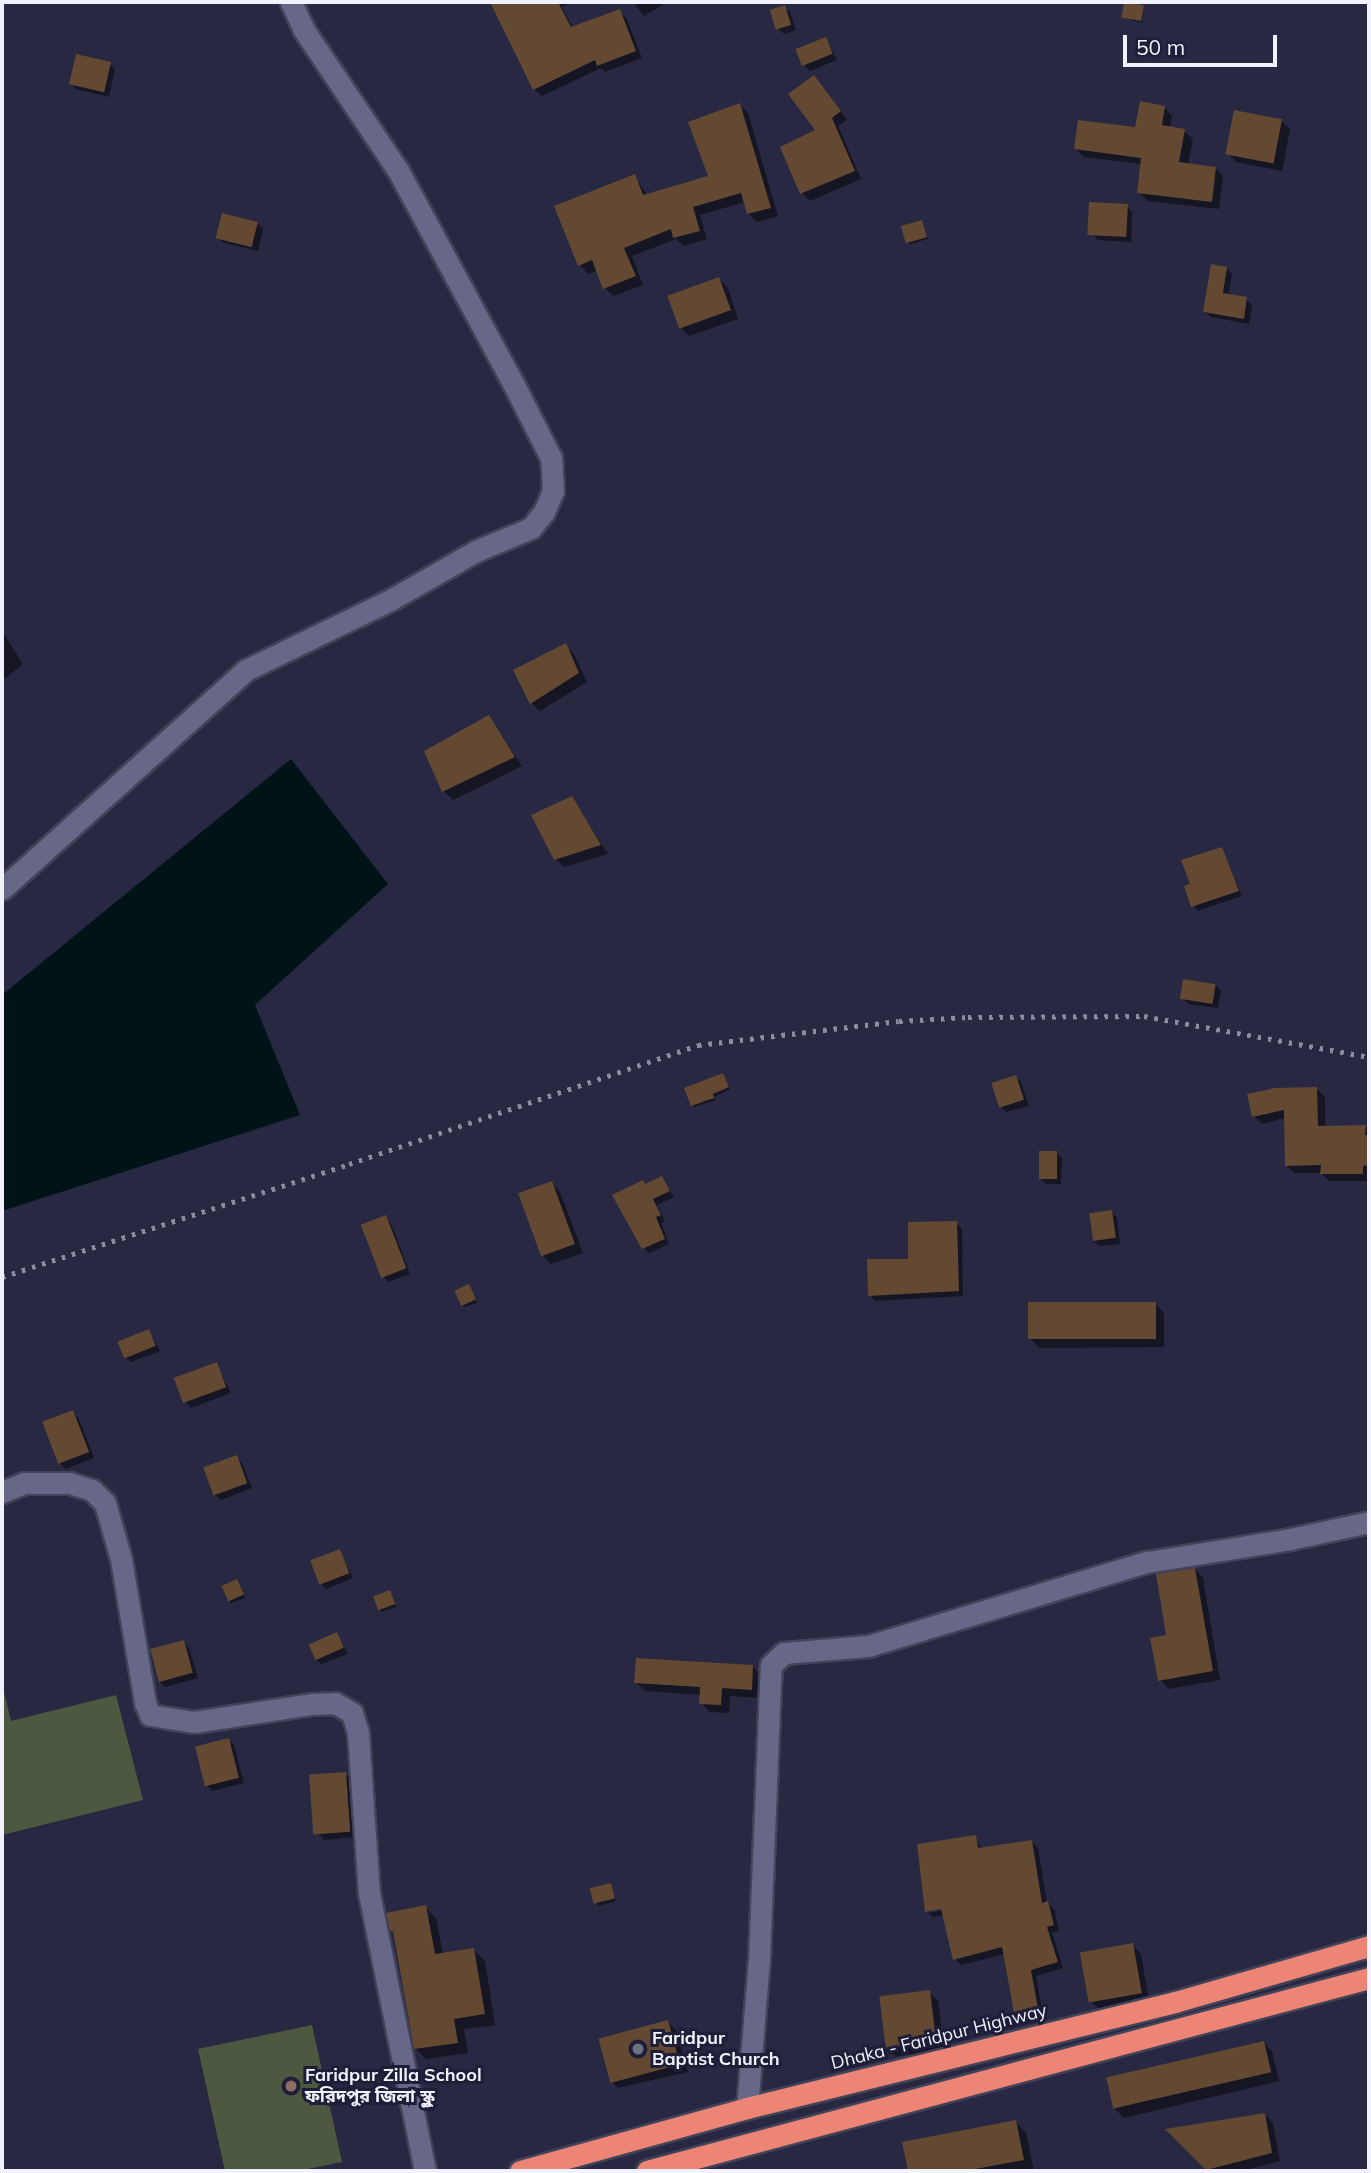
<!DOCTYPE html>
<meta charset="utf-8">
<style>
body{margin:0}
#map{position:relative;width:1371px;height:2173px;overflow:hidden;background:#282843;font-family:Mulish,"Noto Sans Bengali",sans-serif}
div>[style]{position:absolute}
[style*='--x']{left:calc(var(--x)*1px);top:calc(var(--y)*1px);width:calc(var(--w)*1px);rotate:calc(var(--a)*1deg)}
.green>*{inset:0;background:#4c583f}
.water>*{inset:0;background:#001418}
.shadow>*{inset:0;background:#0007}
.building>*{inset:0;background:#634932;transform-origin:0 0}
.roads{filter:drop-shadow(2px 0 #424258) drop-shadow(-2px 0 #424258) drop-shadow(0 2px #424258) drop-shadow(0 -2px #424258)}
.minor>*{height:21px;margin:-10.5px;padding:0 10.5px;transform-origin:10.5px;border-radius:10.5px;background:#676888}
.highway>*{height:21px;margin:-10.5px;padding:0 10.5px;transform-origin:10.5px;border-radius:10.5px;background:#ed8576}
.rail>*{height:5px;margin-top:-2.5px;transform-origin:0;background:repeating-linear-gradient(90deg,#8b8c9f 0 3.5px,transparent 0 10.5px)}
.dots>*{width:19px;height:19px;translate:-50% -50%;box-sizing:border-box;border:4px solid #1e1e39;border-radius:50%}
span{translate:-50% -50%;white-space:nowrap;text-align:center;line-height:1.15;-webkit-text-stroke:6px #1e1e39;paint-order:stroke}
.street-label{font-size:18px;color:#f1f2fd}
.poi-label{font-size:18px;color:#f1f2fd;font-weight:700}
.left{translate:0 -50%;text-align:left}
.frame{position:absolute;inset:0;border:4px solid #f1f2fd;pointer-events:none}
.scale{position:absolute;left:1123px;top:35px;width:154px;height:32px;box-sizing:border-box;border:4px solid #f1f2fd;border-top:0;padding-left:9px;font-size:21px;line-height:24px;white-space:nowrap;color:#f1f2fd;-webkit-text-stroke:5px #1e1e39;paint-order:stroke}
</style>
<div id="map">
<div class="green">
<i style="clip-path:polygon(2px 1684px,11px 1721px,116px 1695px,143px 1800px,2px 1835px)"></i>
<i style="clip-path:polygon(312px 2025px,342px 2162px,298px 2171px,225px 2171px,198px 2049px)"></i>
</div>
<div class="water">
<i style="clip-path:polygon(291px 759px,388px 884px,255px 1005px,300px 1115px,2px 1211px,2px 995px)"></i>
</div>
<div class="shadow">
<i style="clip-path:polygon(491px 2px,572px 2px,562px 7px,573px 28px,619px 11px,626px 18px,642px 58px,605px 72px,601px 68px,542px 96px,534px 89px)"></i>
<i style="clip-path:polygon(633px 2px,663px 2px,664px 4px,644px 16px)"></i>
<i style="clip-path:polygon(784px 7px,790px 12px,796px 30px,784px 34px,778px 28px)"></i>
<i style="clip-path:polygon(1143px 7px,1142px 23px,1122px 17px)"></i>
<i style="clip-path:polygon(826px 39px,837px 60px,810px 71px,804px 65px)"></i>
<i style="clip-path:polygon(110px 64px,115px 69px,109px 97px,76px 89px,70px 83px)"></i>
<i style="clip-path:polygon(821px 85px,847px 120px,838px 126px,861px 179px,810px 201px,802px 193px,818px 131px)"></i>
<i style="clip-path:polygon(740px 105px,748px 113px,778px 216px,757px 222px,748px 213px,745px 202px,700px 215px,707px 239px,684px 246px,676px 239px,632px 256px,643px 285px,613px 296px,605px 288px,598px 270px,588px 274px,580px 265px,634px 176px,647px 195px,710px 178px)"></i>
<i style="clip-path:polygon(1164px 107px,1172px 116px,1170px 128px,1184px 131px,1193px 139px,1188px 165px,1215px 168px,1223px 176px,1219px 209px,1148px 201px,1139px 193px,1142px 164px,1084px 157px,1076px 148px,1137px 129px)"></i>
<i style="clip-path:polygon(1281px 121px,1290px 129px,1282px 171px,1236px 162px,1228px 153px)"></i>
<i style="clip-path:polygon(1127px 206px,1132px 212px,1131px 242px,1098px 240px,1093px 235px)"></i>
<i style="clip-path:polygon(921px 222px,928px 239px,910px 244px,908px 242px)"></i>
<i style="clip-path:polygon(258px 224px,263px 229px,258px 251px,224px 243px,218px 238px)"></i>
<i style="clip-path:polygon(1227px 269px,1232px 274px,1228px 296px,1246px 299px,1252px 305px,1249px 324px,1211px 317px,1205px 312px)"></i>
<i style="clip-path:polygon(719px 279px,728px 288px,738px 319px,689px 336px,680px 327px)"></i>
<i style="clip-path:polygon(2px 631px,23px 664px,2px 681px)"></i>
<i style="clip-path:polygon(565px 646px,574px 654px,587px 682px,540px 711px,532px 703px)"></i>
<i style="clip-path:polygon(489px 717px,522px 766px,453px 800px,444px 791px,426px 752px)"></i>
<i style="clip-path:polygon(571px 798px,608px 854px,564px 867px,555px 859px)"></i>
<i style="clip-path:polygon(1221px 849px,1242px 896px,1197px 911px,1186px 887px,1192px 886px)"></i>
<i style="clip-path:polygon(1216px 985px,1221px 991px,1218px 1008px,1188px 1004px,1183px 998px)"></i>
<i style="clip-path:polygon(1016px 1077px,1021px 1082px,1029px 1106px,1006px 1112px,1001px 1107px)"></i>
<i style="clip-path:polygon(724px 1078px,730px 1089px,714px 1097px,716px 1100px,694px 1107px,692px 1105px)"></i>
<i style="clip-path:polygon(1317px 1089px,1325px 1097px,1325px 1128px,1369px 1127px,1369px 1181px,1329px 1181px,1321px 1173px,1294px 1173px,1286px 1165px,1285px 1118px,1262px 1124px,1254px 1116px)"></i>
<i style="clip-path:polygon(1056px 1152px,1062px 1158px,1061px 1184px,1046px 1184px,1040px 1178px)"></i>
<i style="clip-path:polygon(661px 1178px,674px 1197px,657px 1205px,665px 1221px,661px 1223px,669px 1244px,649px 1253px,643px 1247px,646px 1185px)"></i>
<i style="clip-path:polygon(552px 1183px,560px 1192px,583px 1253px,551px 1264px,542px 1255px)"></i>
<i style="clip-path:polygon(1112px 1212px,1117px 1218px,1120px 1244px,1099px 1246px,1093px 1240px)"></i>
<i style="clip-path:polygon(385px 1218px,391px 1223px,410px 1274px,388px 1282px,383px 1276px)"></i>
<i style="clip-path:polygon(956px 1223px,962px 1229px,963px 1296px,875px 1301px,870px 1295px)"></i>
<i style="clip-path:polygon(469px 1286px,477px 1303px,464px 1307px,462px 1305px)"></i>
<i style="clip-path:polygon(1156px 1304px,1164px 1313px,1164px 1347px,1039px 1348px,1031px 1339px)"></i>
<i style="clip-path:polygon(149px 1331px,160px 1351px,131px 1362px,125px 1357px)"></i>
<i style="clip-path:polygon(216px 1364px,231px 1393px,191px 1408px,186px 1402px)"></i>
<i style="clip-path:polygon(72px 1412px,78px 1417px,94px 1458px,66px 1469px,60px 1463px)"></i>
<i style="clip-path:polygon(236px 1457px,242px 1463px,252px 1488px,221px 1500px,215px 1495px)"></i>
<i style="clip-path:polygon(339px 1551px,353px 1578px,326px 1589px,320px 1583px)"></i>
<i style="clip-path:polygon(1195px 1569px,1203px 1578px,1220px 1680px,1169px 1689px,1160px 1680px,1168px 1637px)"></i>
<i style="clip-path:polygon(237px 1581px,245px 1598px,231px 1603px,229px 1601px)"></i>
<i style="clip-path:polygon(391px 1594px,396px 1607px,382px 1612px,380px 1610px)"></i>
<i style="clip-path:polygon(337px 1634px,348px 1654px,321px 1664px,316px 1659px)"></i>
<i style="clip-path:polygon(184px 1642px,189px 1648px,198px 1678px,165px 1687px,160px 1681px)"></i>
<i style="clip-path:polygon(753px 1667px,761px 1676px,760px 1698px,730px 1696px,729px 1713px,710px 1712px,701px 1703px,702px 1695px,645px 1691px,636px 1682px)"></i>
<i style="clip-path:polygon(228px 1740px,234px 1745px,244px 1783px,212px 1791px,207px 1785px)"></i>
<i style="clip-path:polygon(345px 1774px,350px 1779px,355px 1837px,324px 1840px,319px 1834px)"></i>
<i style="clip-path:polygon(evenodd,975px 1837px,982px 1849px,1032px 1842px,1038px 1848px,1047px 1903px,1054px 1909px,1059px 1931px,1052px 1933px,1063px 1968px,1036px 1976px,1044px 2020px,1023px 2024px,1017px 2017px,1005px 1954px,961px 1965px,955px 1959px,944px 1915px,933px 1917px,926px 1911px,975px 1837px,949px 1906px,950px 1909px,929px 1913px,929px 1909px,949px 1906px)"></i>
<i style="clip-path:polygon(610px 1885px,616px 1901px,598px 1906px,592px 1889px)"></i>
<i style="clip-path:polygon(425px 1907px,436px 1918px,443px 1954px,474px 1950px,485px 1961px,495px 2025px,464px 2029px,468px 2053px,426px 2059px,416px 2049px,395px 1934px,392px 1930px)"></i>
<i style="clip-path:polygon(1132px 1945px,1141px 1954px,1149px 2001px,1099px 2010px,1091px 2001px)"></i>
<i style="clip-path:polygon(929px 1992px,938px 2001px,944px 2051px,895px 2056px,887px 2047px)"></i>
<i style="clip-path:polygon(667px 2022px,676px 2030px,688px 2072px,618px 2088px,609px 2079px)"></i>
<i style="clip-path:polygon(1264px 2043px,1272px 2051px,1279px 2081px,1124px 2118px,1115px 2109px)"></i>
<i style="clip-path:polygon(1265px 2114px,1273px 2123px,1280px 2161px,1242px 2171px,1210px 2171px,1169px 2130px)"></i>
<i style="clip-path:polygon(1016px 2122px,1026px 2133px,1034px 2171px,909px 2171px,904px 2144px)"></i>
</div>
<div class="building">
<i style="clip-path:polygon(490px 2px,558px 2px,571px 27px,620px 9px,636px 51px,597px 66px,595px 60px,533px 90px)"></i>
<i style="left:1124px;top:2px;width:20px;height:16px;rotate:9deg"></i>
<i style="left:785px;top:5px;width:21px;height:16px;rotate:73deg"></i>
<i style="left:826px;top:37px;width:18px;height:33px;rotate:68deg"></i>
<i style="left:76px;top:54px;width:36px;height:31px;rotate:13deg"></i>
<i style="clip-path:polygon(814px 75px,841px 111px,832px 118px,855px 171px,800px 194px,780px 147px,815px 130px,788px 94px)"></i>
<i style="clip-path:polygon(1140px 101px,1165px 106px,1162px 125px,1185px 129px,1179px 162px,1216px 167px,1212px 202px,1137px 193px,1141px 158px,1074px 149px,1078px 120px,1135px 127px)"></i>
<i style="clip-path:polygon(740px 103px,771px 208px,747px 214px,741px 193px,693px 207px,700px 231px,673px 238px,671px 229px,624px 248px,636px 276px,603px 289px,592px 260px,578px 266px,554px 206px,635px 174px,643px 195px,708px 176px,688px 122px)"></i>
<i style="left:1234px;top:110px;width:49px;height:45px;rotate:11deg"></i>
<i style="left:1089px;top:202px;width:39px;height:33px;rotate:3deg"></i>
<i style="left:222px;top:213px;width:37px;height:26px;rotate:14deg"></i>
<i style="left:922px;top:220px;width:18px;height:22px;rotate:74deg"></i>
<i style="clip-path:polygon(1211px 264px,1227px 267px,1223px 293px,1247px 297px,1244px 319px,1203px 312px)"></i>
<i style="left:719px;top:277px;width:35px;height:55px;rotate:70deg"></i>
<i style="clip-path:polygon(566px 643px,579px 673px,530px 704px,513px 670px)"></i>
<i style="clip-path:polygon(489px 715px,515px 757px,442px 792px,424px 751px)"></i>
<i style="clip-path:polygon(572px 796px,601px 845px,554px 860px,531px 815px)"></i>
<i style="clip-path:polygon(1222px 847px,1239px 891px,1191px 907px,1184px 886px,1190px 884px,1181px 860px)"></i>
<i style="left:1183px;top:979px;width:33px;height:20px;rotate:9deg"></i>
<i style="clip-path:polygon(723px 1073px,729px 1087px,713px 1094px,714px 1098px,691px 1106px,684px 1088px)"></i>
<i style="left:1016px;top:1075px;width:26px;height:26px;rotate:72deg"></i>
<i style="clip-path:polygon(1317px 1087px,1318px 1126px,1366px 1125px,1365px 1135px,1369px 1135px,1369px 1165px,1363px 1166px,1363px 1174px,1320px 1174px,1321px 1165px,1285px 1166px,1284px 1110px,1252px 1117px,1247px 1094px,1275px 1088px)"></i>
<i style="left:1039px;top:1151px;width:18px;height:28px"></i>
<i style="clip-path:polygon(662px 1176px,670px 1191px,653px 1199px,661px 1215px,656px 1217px,665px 1239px,642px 1249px,612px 1195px,643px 1180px,645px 1184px)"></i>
<i style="left:552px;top:1181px;width:67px;height:36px;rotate:70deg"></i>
<i style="left:1112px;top:1210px;width:28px;height:23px;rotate:82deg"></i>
<i style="left:386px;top:1215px;width:57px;height:27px;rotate:69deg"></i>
<i style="clip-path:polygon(957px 1221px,959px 1291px,868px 1296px,867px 1259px,908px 1259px,908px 1222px)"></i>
<i style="left:469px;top:1284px;width:17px;height:16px;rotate:66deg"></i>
<i style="left:1156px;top:1302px;width:37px;height:128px;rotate:90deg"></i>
<i style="left:149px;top:1329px;width:18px;height:34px;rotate:68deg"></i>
<i style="left:217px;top:1362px;width:27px;height:46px;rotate:70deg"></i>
<i style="left:73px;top:1410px;width:45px;height:33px;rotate:69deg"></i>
<i style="left:237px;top:1455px;width:30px;height:36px;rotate:70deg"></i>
<i style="left:340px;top:1549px;width:26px;height:32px;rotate:69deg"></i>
<i style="clip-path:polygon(1195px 1568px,1213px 1671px,1158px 1681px,1150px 1638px,1166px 1635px,1156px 1574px)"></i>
<i style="left:237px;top:1579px;width:17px;height:17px;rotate:66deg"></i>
<i style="left:390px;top:1590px;width:15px;height:18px;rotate:70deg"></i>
<i style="left:337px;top:1632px;width:17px;height:31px;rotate:66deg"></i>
<i style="left:184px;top:1640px;width:34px;height:35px;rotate:75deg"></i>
<i style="clip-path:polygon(636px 1658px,753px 1665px,752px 1690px,722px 1688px,721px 1705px,699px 1704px,700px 1687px,634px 1683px)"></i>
<i style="left:229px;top:1738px;width:41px;height:35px;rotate:76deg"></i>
<i style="left:346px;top:1772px;width:60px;height:37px;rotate:86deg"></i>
<i style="clip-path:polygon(976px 1835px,978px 1848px,1032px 1840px,1042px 1903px,1048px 1901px,1054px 1925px,1047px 1927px,1058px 1962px,1031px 1970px,1039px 2014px,1015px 2018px,1002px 1947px,953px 1960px,941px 1909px,925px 1912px,917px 1844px)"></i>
<i style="left:611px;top:1883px;width:16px;height:22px;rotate:76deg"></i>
<i style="clip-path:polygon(426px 1905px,435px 1954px,474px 1948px,485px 2014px,454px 2019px,458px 2043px,414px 2049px,393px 1931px,390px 1931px,386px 1913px)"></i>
<i style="left:1133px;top:1943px;width:51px;height:54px;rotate:80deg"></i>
<i style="left:930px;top:1990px;width:52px;height:51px;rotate:83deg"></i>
<i style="left:668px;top:2020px;width:46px;height:72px;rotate:75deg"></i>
<i style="left:1264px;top:2041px;width:32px;height:162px;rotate:77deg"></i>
<i style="clip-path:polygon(1265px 2113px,1272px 2153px,1206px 2170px,1165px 2129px)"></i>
<i style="clip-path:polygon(1016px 2120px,1024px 2160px,965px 2171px,908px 2171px,902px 2142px)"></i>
</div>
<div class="roads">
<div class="minor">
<i style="--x:2;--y:889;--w:328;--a:-41.9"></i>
<i style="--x:246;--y:670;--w:162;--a:-25.9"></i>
<i style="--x:392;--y:599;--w:97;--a:-29.7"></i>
<i style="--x:476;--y:551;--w:60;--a:-22.7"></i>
<i style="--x:531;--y:528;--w:21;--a:-51"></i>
<i style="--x:544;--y:512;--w:23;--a:-67"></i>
<i style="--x:553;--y:491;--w:33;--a:-93"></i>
<i style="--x:551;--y:458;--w:82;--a:-116.9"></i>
<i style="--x:514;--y:385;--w:246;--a:-118.4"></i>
<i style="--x:397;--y:169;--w:167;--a:-123.8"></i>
<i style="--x:304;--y:30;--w:31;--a:-115"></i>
<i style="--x:2;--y:1492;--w:24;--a:-22"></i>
<i style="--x:24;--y:1483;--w:45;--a:0"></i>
<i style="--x:69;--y:1483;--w:24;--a:17"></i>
<i style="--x:92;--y:1490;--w:18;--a:45"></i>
<i style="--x:105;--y:1503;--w:58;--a:74.1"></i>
<i style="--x:121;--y:1559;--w:146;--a:80.5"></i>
<i style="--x:145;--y:1703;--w:13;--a:67"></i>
<i style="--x:150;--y:1715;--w:45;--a:9"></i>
<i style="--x:194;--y:1722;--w:118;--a:-8.7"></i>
<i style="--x:311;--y:1704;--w:24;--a:-2"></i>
<i style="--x:335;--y:1703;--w:20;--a:30"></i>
<i style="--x:352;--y:1713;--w:21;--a:73"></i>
<i style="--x:358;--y:1733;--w:160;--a:86.1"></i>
<i style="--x:369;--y:1893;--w:284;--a:78.6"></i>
<i style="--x:747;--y:2108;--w:149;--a:-85.4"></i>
<i style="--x:759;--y:1959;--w:294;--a:-87.7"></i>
<i style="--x:771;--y:1665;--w:18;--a:-43"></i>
<i style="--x:784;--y:1653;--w:84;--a:-4.8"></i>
<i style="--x:868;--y:1646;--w:291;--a:-16.8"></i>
<i style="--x:1147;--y:1562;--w:145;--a:-9.1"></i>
<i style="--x:1290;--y:1539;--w:81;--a:-12.1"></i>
</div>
<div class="highway">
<i style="--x:520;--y:2171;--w:236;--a:-15.5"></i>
<i style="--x:747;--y:2108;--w:441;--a:-13.9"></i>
<i style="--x:1175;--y:2002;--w:202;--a:-16.1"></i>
<i style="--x:647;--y:2171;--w:747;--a:-14.97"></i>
</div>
</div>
<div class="rail">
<i style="--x:2;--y:1277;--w:365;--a:-18"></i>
<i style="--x:349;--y:1164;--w:369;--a:-18.8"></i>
<i style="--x:698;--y:1045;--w:202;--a:-6.8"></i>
<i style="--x:899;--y:1021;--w:69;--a:-3.3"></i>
<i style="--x:968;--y:1017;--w:176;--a:-0.3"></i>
<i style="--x:1144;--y:1016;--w:229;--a:10.3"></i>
</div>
<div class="dots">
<i style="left:638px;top:2049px;background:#6b7280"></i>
<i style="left:291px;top:2086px;background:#8d6e63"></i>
</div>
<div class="street-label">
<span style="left:939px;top:2037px;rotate:-14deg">Dhaka - Faridpur Highway</span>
</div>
<div class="poi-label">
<span class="left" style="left:652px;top:2049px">Faridpur<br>Baptist Church</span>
<span class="left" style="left:305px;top:2086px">Faridpur Zilla School<br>ফরিদপুর জিলা স্কুল</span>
</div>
<div class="frame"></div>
<div class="scale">50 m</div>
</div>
